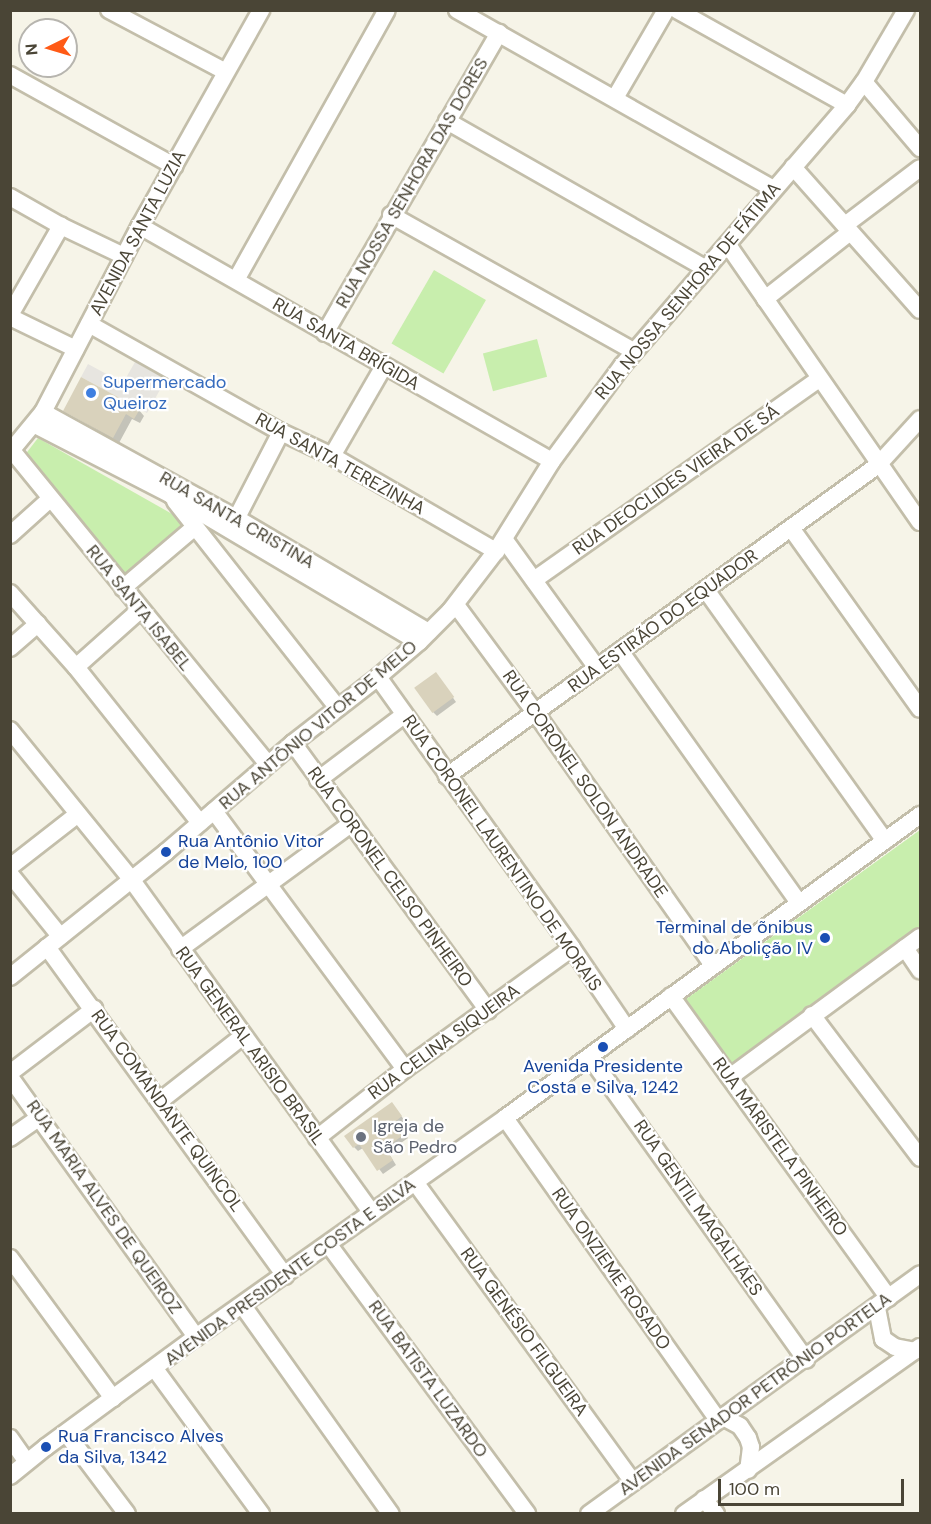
<!DOCTYPE html>
<meta charset="utf-8">
<style>
body{margin:0}
#map{position:relative;width:931px;height:1524px;overflow:hidden;background:#f6f4e8;font-family:"DM Sans",sans-serif}
div>[style]{position:absolute}
[style*='--x']{left:calc(var(--x)*1px);top:calc(var(--y)*1px);width:calc(var(--w)*1px);rotate:calc(var(--a)*1deg)}
.green>*{inset:0;background:#c8eead;transform-origin:0 0}
.parking>*{inset:0;background:#e7e5e0}
.shadow>*{inset:0;background:#0003}
.building>*{inset:0;background:#d9d2bc;transform-origin:0 0}
.roads{filter:drop-shadow(2px 0 #c3beaa) drop-shadow(-2px 0 #c3beaa) drop-shadow(0 2px #c3beaa) drop-shadow(0 -2px #c3beaa)}
.minor>*{height:16px;margin:-8px;padding:0 8px;transform-origin:8px;border-radius:8px;background:#fff}
.dots>*{width:16px;height:16px;translate:-50% -50%;box-sizing:border-box;border:3px solid #fff;border-radius:50%}
span{translate:-50% -50%;white-space:nowrap;text-align:center;line-height:1.15;-webkit-text-stroke:4.5px #fff;paint-order:stroke}
.street-label{font-size:18px;color:#4a4536}
.shop-label{font-size:18px;color:#366cbe}
.left{translate:0 -50%;text-align:left}
.transit-label{font-size:18px;color:#164399}
.right{translate:-100% -50%;text-align:right}
.worship-label{font-size:18px;color:#5b616d}
.frame{position:absolute;inset:0;border:12px solid #4a4536;pointer-events:none}
.north{position:absolute;left:18px;top:18px;width:60px;height:60px;box-sizing:border-box;background:#fff;border:2px solid #b7b5af;border-radius:50%;rotate:265deg;font-size:16px;font-weight:700;line-height:24px;text-align:center;color:#4a4536}
.north::after{content:'';display:block;margin:auto;width:21px;height:27px;background:#ff5a16;clip-path:polygon(50% 0,100% 100%,50% 72%,0 100%)}
.scale{position:absolute;left:718px;top:1479px;width:186px;height:27px;box-sizing:border-box;border:3px solid #4a4536;border-top:0;padding-left:8px;font-size:18px;line-height:21px;white-space:nowrap;color:#4a4536;-webkit-text-stroke:4px #fff;paint-order:stroke}
</style>
<div id="map">
<div class="green">
<i style="left:434px;top:270px;width:60px;height:85px;rotate:30deg"></i>
<i style="left:537px;top:339px;width:39px;height:56px;rotate:75deg"></i>
<i style="clip-path:polygon(38px 438px,181px 519px,181px 531px,124px 581px,24px 456px)"></i>
<i style="clip-path:polygon(920px 830px,920px 932px,733px 1065px,727px 1065px,685px 1005px,686px 999px)"></i>
</div>
<div class="parking">
<i style="clip-path:polygon(135px 362px,166px 379px,147px 413px,81px 377px,88px 364px,123px 383px)"></i>
</div>
<div class="shadow">
<i style="clip-path:polygon(139px 410px,144px 416px,140px 423px,132px 419px,119px 443px,65px 411px)"></i>
<i style="clip-path:polygon(439px 678px,456px 702px,437px 716px,433px 712px)"></i>
<i style="clip-path:polygon(392px 1104px,405px 1121px,398px 1125px,408px 1138px,388px 1152px,396px 1165px,383px 1174px,363px 1148px,358px 1151px,354px 1147px)"></i>
</div>
<div class="building">
<i style="clip-path:polygon(81px 377px,140px 409px,134px 419px,126px 414px,113px 438px,63px 411px)"></i>
<i style="left:436px;top:672px;width:31px;height:27px;rotate:54deg"></i>
<i style="clip-path:polygon(392px 1102px,402px 1116px,396px 1121px,405px 1134px,385px 1148px,393px 1160px,377px 1171px,359px 1144px,353px 1148px,344px 1136px)"></i>
</div>
<div class="roads">
<div class="minor">
<i style="--x:109;--y:10;--w:132;--a:27.9"></i>
<i style="--x:457;--y:10;--w:363;--a:29.5"></i>
<i style="--x:677;--y:10;--w:195;--a:29.2"></i>
<i style="--x:10;--y:75;--w:188;--a:29"></i>
<i style="--x:864;--y:82;--w:87;--a:49.7"></i>
<i style="--x:615;--y:98;--w:102;--a:-59.9"></i>
<i style="--x:447;--y:121;--w:298;--a:29.7"></i>
<i style="--x:793;--y:167;--w:191;--a:48.4"></i>
<i style="--x:10;--y:197;--w:59;--a:29.6"></i>
<i style="--x:61;--y:226;--w:70;--a:25.5"></i>
<i style="--x:391;--y:215;--w:278;--a:29.3"></i>
<i style="--x:845;--y:225;--w:94;--a:-37.2"></i>
<i style="--x:140;--y:226;--w:474;--a:29.7"></i>
<i style="--x:728;--y:245;--w:337;--a:55.3"></i>
<i style="--x:236;--y:280;--w:309;--a:-60.8"></i>
<i style="--x:765;--y:299;--w:108;--a:-38.2"></i>
<i style="--x:10;--y:315;--w:103;--a:-60.2"></i>
<i style="--x:10;--y:317;--w:73;--a:25.9"></i>
<i style="--x:89;--y:324;--w:220;--a:29.4"></i>
<i style="--x:281;--y:432;--w:56;--a:25.2"></i>
<i style="--x:332;--y:456;--w:190;--a:30.1"></i>
<i style="--x:325;--y:333;--w:347;--a:-59.9"></i>
<i style="--x:43;--y:412;--w:220;--a:28.8"></i>
<i style="--x:236;--y:518;--w:224;--a:30.6"></i>
<i style="--x:35;--y:425;--w:153;--a:27.2"></i>
<i style="--x:171;--y:495;--w:288;--a:30.7"></i>
<i style="--x:10;--y:448;--w:408;--a:50.8"></i>
<i style="--x:10;--y:452;--w:52;--a:-50.5"></i>
<i style="--x:43;--y:412;--w:210;--a:-62.5"></i>
<i style="--x:140;--y:226;--w:248;--a:-60.7"></i>
<i style="--x:332;--y:456;--w:104;--a:-60"></i>
<i style="--x:175;--y:501;--w:263;--a:51.8"></i>
<i style="--x:232;--y:527;--w:107;--a:-62.7"></i>
<i style="--x:791;--y:528;--w:222;--a:54.5"></i>
<i style="--x:10;--y:535;--w:54;--a:-42"></i>
<i style="--x:504;--y:539;--w:159;--a:54.2"></i>
<i style="--x:534;--y:580;--w:349;--a:-35.2"></i>
<i style="--x:123;--y:588;--w:94;--a:-40.3"></i>
<i style="--x:706;--y:590;--w:308;--a:54.5"></i>
<i style="--x:10;--y:593;--w:99;--a:48.3"></i>
<i style="--x:76;--y:667;--w:199;--a:51.5"></i>
<i style="--x:456;--y:605;--w:133;--a:53.6"></i>
<i style="--x:535;--y:712;--w:309;--a:54.9"></i>
<i style="--x:10;--y:648;--w:37;--a:-41"></i>
<i style="--x:620;--y:651;--w:309;--a:54.6"></i>
<i style="--x:76;--y:667;--w:86;--a:-41.7"></i>
<i style="--x:378;--y:677;--w:333;--a:54.4"></i>
<i style="--x:572;--y:948;--w:98;--a:55.8"></i>
<i style="--x:10;--y:730;--w:192;--a:50.9"></i>
<i style="--x:131;--y:879;--w:410;--a:54.2"></i>
<i style="--x:293;--y:743;--w:331;--a:53.9"></i>
<i style="--x:447;--y:776;--w:531;--a:-35.81"></i>
<i style="--x:878;--y:465;--w:62;--a:-47.6"></i>
<i style="--x:318;--y:780;--w:108;--a:-37.1"></i>
<i style="--x:214;--y:811;--w:321;--a:53.5"></i>
<i style="--x:10;--y:867;--w:86;--a:-37.9"></i>
<i style="--x:10;--y:874;--w:80;--a:51.1"></i>
<i style="--x:47;--y:947;--w:406;--a:54.1"></i>
<i style="--x:905;--y:948;--w:27;--a:56"></i>
<i style="--x:180;--y:949;--w:212;--a:-36.2"></i>
<i style="--x:10;--y:977;--w:200;--a:-38.7"></i>
<i style="--x:166;--y:852;--w:167;--a:-40.6"></i>
<i style="--x:293;--y:743;--w:108;--a:-37.8"></i>
<i style="--x:378;--y:677;--w:54;--a:-40.5"></i>
<i style="--x:419;--y:642;--w:44;--a:-45"></i>
<i style="--x:450;--y:611;--w:76;--a:-52.5"></i>
<i style="--x:496;--y:551;--w:106;--a:-58.1"></i>
<i style="--x:552;--y:461;--w:118;--a:-53.6"></i>
<i style="--x:622;--y:366;--w:345;--a:-49.2"></i>
<i style="--x:847;--y:105;--w:29;--a:-54"></i>
<i style="--x:864;--y:82;--w:83;--a:-59.7"></i>
<i style="--x:671;--y:996;--w:372;--a:54.2"></i>
<i style="--x:812;--y:1015;--w:179;--a:52.9"></i>
<i style="--x:590;--y:1057;--w:372;--a:54.5"></i>
<i style="--x:10;--y:1073;--w:106;--a:-37.3"></i>
<i style="--x:10;--y:1077;--w:320;--a:54.4"></i>
<i style="--x:730;--y:1077;--w:236;--a:-36.4"></i>
<i style="--x:160;--y:1101;--w:105;--a:-38.1"></i>
<i style="--x:505;--y:1118;--w:370;--a:54.8"></i>
<i style="--x:10;--y:1138;--w:37;--a:-35"></i>
<i style="--x:317;--y:1138;--w:112;--a:-38.1"></i>
<i style="--x:405;--y:1069;--w:206;--a:-35.9"></i>
<i style="--x:415;--y:1182;--w:371;--a:54"></i>
<i style="--x:329;--y:1245;--w:334;--a:53.6"></i>
<i style="--x:10;--y:1258;--w:174;--a:53.7"></i>
<i style="--x:243;--y:1306;--w:255;--a:54.6"></i>
<i style="--x:877;--y:1308;--w:32;--a:79"></i>
<i style="--x:883;--y:1339;--w:14;--a:34"></i>
<i style="--x:895;--y:1347;--w:20;--a:11"></i>
<i style="--x:155;--y:1369;--w:180;--a:53.8"></i>
<i style="--x:723;--y:1417;--w:19;--a:28"></i>
<i style="--x:740;--y:1426;--w:14;--a:56"></i>
<i style="--x:748;--y:1438;--w:9;--a:72"></i>
<i style="--x:751;--y:1447;--w:23;--a:97"></i>
<i style="--x:66;--y:1433;--w:101;--a:53"></i>
<i style="--x:10;--y:1438;--w:29;--a:55"></i>
<i style="--x:10;--y:1476;--w:46;--a:-38.9"></i>
<i style="--x:46;--y:1447;--w:186;--a:-36.3"></i>
<i style="--x:196;--y:1337;--w:379;--a:-35.3"></i>
<i style="--x:505;--y:1118;--w:514;--a:-36.13"></i>
<i style="--x:704;--y:1499;--w:19;--a:51"></i>
<i style="--x:589;--y:1514;--w:409;--a:-35.9"></i>
<i style="--x:684;--y:1514;--w:289;--a:-35.3"></i>
</div>
</div>
<div class="dots">
<i style="left:91px;top:393px;background:#3f7fe0"></i>
<i style="left:166px;top:852px;background:#1a4fb4"></i>
<i style="left:825px;top:938px;background:#1a4fb4"></i>
<i style="left:603px;top:1047px;background:#1a4fb4"></i>
<i style="left:361px;top:1137px;background:#6b7280"></i>
<i style="left:46px;top:1447px;background:#1a4fb4"></i>
</div>
<div class="street-label">
<span style="left:412px;top:183px;rotate:-60deg">RUA NOSSA SENHORA DAS DORES</span>
<span style="left:138px;top:233px;rotate:-62deg">AVENIDA SANTA LUZIA</span>
<span style="left:688px;top:291px;rotate:-50deg">RUA NOSSA SENHORA DE FÁTIMA</span>
<span style="left:346px;top:344px;rotate:30deg">RUA SANTA BRÍGIDA</span>
<span style="left:340px;top:464px;rotate:29deg">RUA SANTA TEREZINHA</span>
<span style="left:676px;top:480px;rotate:-35deg">RUA DEOCLIDES VIEIRA DE SÁ</span>
<span style="left:237px;top:520px;rotate:30deg">RUA SANTA CRISTINA</span>
<span style="left:139px;top:608px;rotate:51deg">RUA SANTA ISABEL</span>
<span style="left:663px;top:621px;rotate:-36deg">RUA ESTIRÃO DO EQUADOR</span>
<span style="left:318px;top:725px;rotate:-40deg">RUA ANTÔNIO VITOR DE MELO</span>
<span style="left:585px;top:784px;rotate:55deg">RUA CORONEL SOLON ANDRADE</span>
<span style="left:502px;top:853px;rotate:55deg">RUA CORONEL LAURENTINO DE MORAIS</span>
<span style="left:390px;top:877px;rotate:54deg">RUA CORONEL CELSO PINHEIRO</span>
<span style="left:444px;top:1042px;rotate:-36deg">RUA CELINA SIQUEIRA</span>
<span style="left:250px;top:1046px;rotate:54deg">RUA GENERAL ARISIO BRASIL</span>
<span style="left:167px;top:1111px;rotate:54deg">RUA COMANDANTE QUINCOL</span>
<span style="left:780px;top:1147px;rotate:54deg">RUA MARISTELA PINHEIRO</span>
<span style="left:104px;top:1207px;rotate:55deg">RUA MARIA ALVES DE QUEIROZ</span>
<span style="left:698px;top:1208px;rotate:55deg">RUA GENTIL MAGALHÃES</span>
<span style="left:611px;top:1269px;rotate:55deg">RUA ONZIEME ROSADO</span>
<span style="left:290px;top:1272px;rotate:-36deg">AVENIDA PRESIDENTE COSTA E SILVA</span>
<span style="left:524px;top:1332px;rotate:54deg">RUA GENÉSIO FILGUEIRA</span>
<span style="left:428px;top:1379px;rotate:54deg">RUA BATISTA LUZARDO</span>
<span style="left:755px;top:1394px;rotate:-36deg">AVENIDA SENADOR PETRÔNIO PORTELA</span>
</div>
<div class="shop-label">
<span class="left" style="left:103px;top:393px">Supermercado<br>Queiroz</span>
</div>
<div class="transit-label">
<span class="left" style="left:178px;top:852px">Rua Antônio Vitor<br>de Melo, 100</span>
<span class="right" style="left:813px;top:938px">Terminal de õnibus<br>do Abolição IV</span>
<span style="left:603px;top:1077px">Avenida Presidente<br>Costa e Silva, 1242</span>
<span class="left" style="left:58px;top:1447px">Rua Francisco Alves<br>da Silva, 1342</span>
</div>
<div class="worship-label">
<span class="left" style="left:373px;top:1137px">Igreja de<br>São Pedro</span>
</div>
<div class="frame"></div>
<div class="north">N</div>
<div class="scale">100 m</div>
</div>
